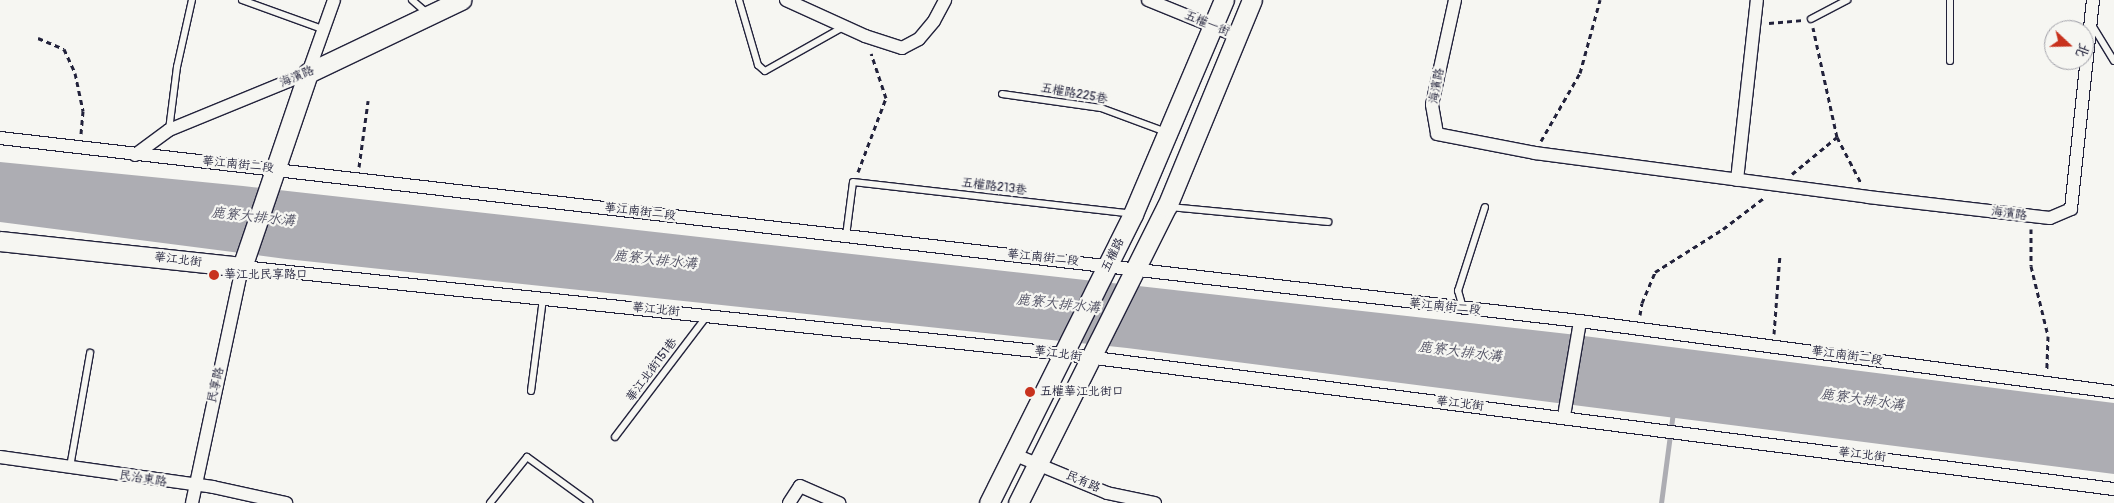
<!DOCTYPE html>
<meta charset="utf-8">
<style>
body{margin:0}
#map{position:relative;width:2114px;height:503px;overflow:hidden;background:#f6f6f2;font-family:Pangolin,"LXGW WenKai TC",sans-serif}
div>[style]{position:absolute}
[style*='--x']{left:calc(var(--x)*1px);top:calc(var(--y)*1px);width:calc(var(--w)*1px);rotate:calc(var(--a)*1deg)}
.water>*{inset:0;background:#adadb3}
.stream>*{height:5px;margin:-2.5px;padding:0 2.5px;transform-origin:2.5px;border-radius:2.5px;background:#adadb3}
.path>*{height:3px;margin-top:-1.5px;transform-origin:0;background:repeating-linear-gradient(90deg,#22223b 0 5px,transparent 0 9px)}
.roads{filter:drop-shadow(1px 0 #22223b) drop-shadow(-1px 0 #22223b) drop-shadow(0 1px #22223b) drop-shadow(0 -1px #22223b)}
.lane>*{height:6px;margin:-3px;padding:0 3px;transform-origin:3px;border-radius:3px;background:#f6f6f2}
.street>*{height:12px;margin:-6px;padding:0 6px;transform-origin:6px;border-radius:6px;background:#f6f6f2}
.secondary>*{height:19px;margin:-9.5px;padding:0 9.5px;transform-origin:9.5px;border-radius:9.5px;background:#f6f6f2}
.dots>*{width:14px;height:14px;translate:-50% -50%;box-sizing:border-box;border:2px solid #f6f6f2;border-radius:50%}
span{translate:-50% -50%;white-space:nowrap;text-align:center;line-height:1.15;-webkit-text-stroke:4.5px #f6f6f2;paint-order:stroke}
.street-label{font-size:12px;color:#22223b}
.poi-label{font-size:12px;color:#22223b}
.left{translate:0 -50%;text-align:left}
.water-label{font-size:14px;color:#535365;font-style:italic}
.north{position:absolute;left:2044px;top:20px;width:50px;height:50px;box-sizing:border-box;background:#f6f6f2;border:1px solid #a1a1a9;border-radius:50%;rotate:111deg;font-size:14px;font-weight:700;line-height:20px;text-align:center;color:#22223b}
.north::after{content:'';display:block;margin:auto;width:18px;height:22px;background:#c8321e;clip-path:polygon(50% 0,100% 100%,50% 72%,0 100%)}
</style>
<div id="map">
<div class="water">
<i style="clip-path:polygon(0 162px,243px 186px,1568px 334px,2114px 403px,2114px 474px,1127px 348px,286px 259px,0 222px)"></i>
</div>
<div class="stream">
<i style="--x:1661;--y:503;--w:92;--a:-82.5"></i>
</div>
<div class="path">
<i style="--x:1769;--y:23;--w:33;--a:-5"></i>
<i style="--x:38;--y:38;--w:28;--a:23"></i>
<i style="--x:64;--y:49;--w:26;--a:65"></i>
<i style="--x:75;--y:73;--w:39;--a:78"></i>
<i style="--x:83;--y:111;--w:23;--a:95"></i>
<i style="--x:1837;--y:137;--w:52;--a:62.4"></i>
<i style="--x:1541;--y:141;--w:78;--a:-60.2"></i>
<i style="--x:1580;--y:73;--w:76;--a:-74.7"></i>
<i style="--x:359;--y:167;--w:67;--a:-82.2"></i>
<i style="--x:858;--y:172;--w:79;--a:-69.3"></i>
<i style="--x:886;--y:98;--w:47;--a:-108.4"></i>
<i style="--x:1792;--y:174;--w:58;--a:-39.4"></i>
<i style="--x:1837;--y:137;--w:112;--a:-102.4"></i>
<i style="--x:2031;--y:229;--w:37;--a:90"></i>
<i style="--x:2031;--y:266;--w:72;--a:76.3"></i>
<i style="--x:2048;--y:336;--w:35;--a:92"></i>
<i style="--x:1640;--y:315;--w:12;--a:-81"></i>
<i style="--x:1642;--y:303;--w:34;--a:-67"></i>
<i style="--x:1655;--y:272;--w:80;--a:-32.3"></i>
<i style="--x:1723;--y:229;--w:53;--a:-37.3"></i>
<i style="--x:1774;--y:334;--w:79;--a:-85.7"></i>
</div>
<div class="roads">
<div class="lane">
<i style="--x:242;--y:0;--w:85;--a:19.9"></i>
<i style="--x:412;--y:0;--w:20;--a:41"></i>
<i style="--x:739;--y:0;--w:68;--a:73.7"></i>
<i style="--x:758;--y:65;--w:9;--a:41"></i>
<i style="--x:765;--y:71;--w:90;--a:-29.4"></i>
<i style="--x:1811;--y:19;--w:41;--a:-27.8"></i>
<i style="--x:2092;--y:25;--w:42;--a:58.6"></i>
<i style="--x:1950;--y:61;--w:61;--a:-90"></i>
<i style="--x:1002;--y:94;--w:100;--a:8"></i>
<i style="--x:1101;--y:108;--w:69;--a:20.3"></i>
<i style="--x:169;--y:130;--w:64;--a:-82.8"></i>
<i style="--x:177;--y:67;--w:69;--a:-77.4"></i>
<i style="--x:1170;--y:207;--w:159;--a:5.4"></i>
<i style="--x:846;--y:236;--w:54;--a:-82.6"></i>
<i style="--x:853;--y:182;--w:281;--a:6.5"></i>
<i style="--x:1463;--y:308;--w:18;--a:-106"></i>
<i style="--x:1458;--y:291;--w:88;--a:-72.2"></i>
<i style="--x:531;--y:391;--w:94;--a:-82.6"></i>
<i style="--x:615;--y:437;--w:151;--a:-52.8"></i>
<i style="--x:70;--y:467;--w:116;--a:-80"></i>
<i style="--x:490;--y:503;--w:59;--a:-51.2"></i>
<i style="--x:527;--y:457;--w:77;--a:36"></i>
</div>
<div class="street">
<i style="--x:786;--y:0;--w:87;--a:24.5"></i>
<i style="--x:865;--y:36;--w:39;--a:18"></i>
<i style="--x:902;--y:48;--w:19;--a:-28"></i>
<i style="--x:919;--y:39;--w:23;--a:-50"></i>
<i style="--x:934;--y:21;--w:24;--a:-62"></i>
<i style="--x:1148;--y:0;--w:98;--a:22.1"></i>
<i style="--x:1455;--y:0;--w:107;--a:102.4"></i>
<i style="--x:1432;--y:105;--w:29;--a:80"></i>
<i style="--x:1437;--y:134;--w:100;--a:11"></i>
<i style="--x:1535;--y:153;--w:336;--a:7.5"></i>
<i style="--x:1868;--y:197;--w:183;--a:6.6"></i>
<i style="--x:2050;--y:218;--w:23;--a:-23"></i>
<i style="--x:2071;--y:209;--w:210;--a:-84"></i>
<i style="--x:0;--y:138;--w:1591;--a:6.61"></i>
<i style="--x:1580;--y:321;--w:539;--a:7.57"></i>
<i style="--x:135;--y:155;--w:42;--a:-36.3"></i>
<i style="--x:169;--y:130;--w:150;--a:-22.3"></i>
<i style="--x:308;--y:73;--w:77;--a:-70.4"></i>
<i style="--x:1737;--y:180;--w:181;--a:-83.7"></i>
<i style="--x:1564;--y:416;--w:96;--a:-80.4"></i>
<i style="--x:1013;--y:454;--w:102;--a:22.5"></i>
<i style="--x:1107;--y:493;--w:49;--a:11.8"></i>
<i style="--x:0;--y:457;--w:215;--a:8"></i>
<i style="--x:213;--y:487;--w:75;--a:12.4"></i>
<i style="--x:192;--y:503;--w:241;--a:-78"></i>
<i style="--x:242;--y:267;--w:827;--a:6.04"></i>
<i style="--x:1064;--y:354;--w:1059;--a:7.33"></i>
<i style="--x:789;--y:503;--w:20;--a:-57"></i>
<i style="--x:800;--y:486;--w:43;--a:23.6"></i>
</div>
<div class="secondary">
<i style="--x:0;--y:241;--w:243;--a:6.1"></i>
<i style="--x:242;--y:267;--w:205;--a:-71.2"></i>
<i style="--x:308;--y:73;--w:170;--a:-25.5"></i>
<i style="--x:989;--y:503;--w:323;--a:-63.5"></i>
<i style="--x:1133;--y:214;--w:233;--a:-67"></i>
<i style="--x:1018;--y:503;--w:332;--a:-63.4"></i>
<i style="--x:1167;--y:206;--w:223;--a:-67.6"></i>
</div>
</div>
<div class="dots">
<i style="left:214px;top:275px;background:#c8321e"></i>
<i style="left:1030px;top:392px;background:#c8321e"></i>
</div>
<div class="street-label">
<span style="left:1207px;top:24px;rotate:22deg">五權一街</span>
<span style="left:297px;top:77px;rotate:-23deg">海濱路</span>
<span style="left:1437px;top:86px;rotate:-80deg">海濱路</span>
<span style="left:1074px;top:94px;rotate:10deg">五權路225巷</span>
<span style="left:238px;top:165px;rotate:6deg">華江南街二段</span>
<span style="left:994px;top:187px;rotate:7deg">五權路213巷</span>
<span style="left:640px;top:212px;rotate:7deg">華江南街二段</span>
<span style="left:2009px;top:214px;rotate:7deg">海濱路</span>
<span style="left:1113px;top:255px;rotate:-64deg">五權路</span>
<span style="left:1043px;top:258px;rotate:6deg">華江南街二段</span>
<span style="left:178px;top:260px;rotate:7deg">華江北街</span>
<span style="left:1445px;top:307px;rotate:6deg">華江南街二段</span>
<span style="left:656px;top:310px;rotate:6deg">華江北街</span>
<span style="left:1058px;top:354px;rotate:8deg">華江北街</span>
<span style="left:1847px;top:356px;rotate:8deg">華江南街二段</span>
<span style="left:652px;top:370px;rotate:-53deg">華江北街151巷</span>
<span style="left:216px;top:385px;rotate:-77deg">民享路</span>
<span style="left:1460px;top:404px;rotate:7deg">華江北街</span>
<span style="left:1862px;top:455px;rotate:7deg">華江北街</span>
<span style="left:143px;top:479px;rotate:9deg">民治東路</span>
<span style="left:1083px;top:482px;rotate:23deg">民有路</span>
</div>
<div class="poi-label">
<span class="left" style="left:224px;top:275px">華江北民享路口</span>
<span class="left" style="left:1040px;top:392px">五權華江北街口</span>
</div>
<div class="water-label">
<span style="left:253px;top:217px;rotate:6deg">鹿寮大排水溝</span>
<span style="left:655px;top:260px;rotate:6deg">鹿寮大排水溝</span>
<span style="left:1058px;top:304px;rotate:6deg">鹿寮大排水溝</span>
<span style="left:1460px;top:352px;rotate:7deg">鹿寮大排水溝</span>
<span style="left:1862px;top:400px;rotate:8deg">鹿寮大排水溝</span>
</div>
<div class="north">北</div>
</div>
